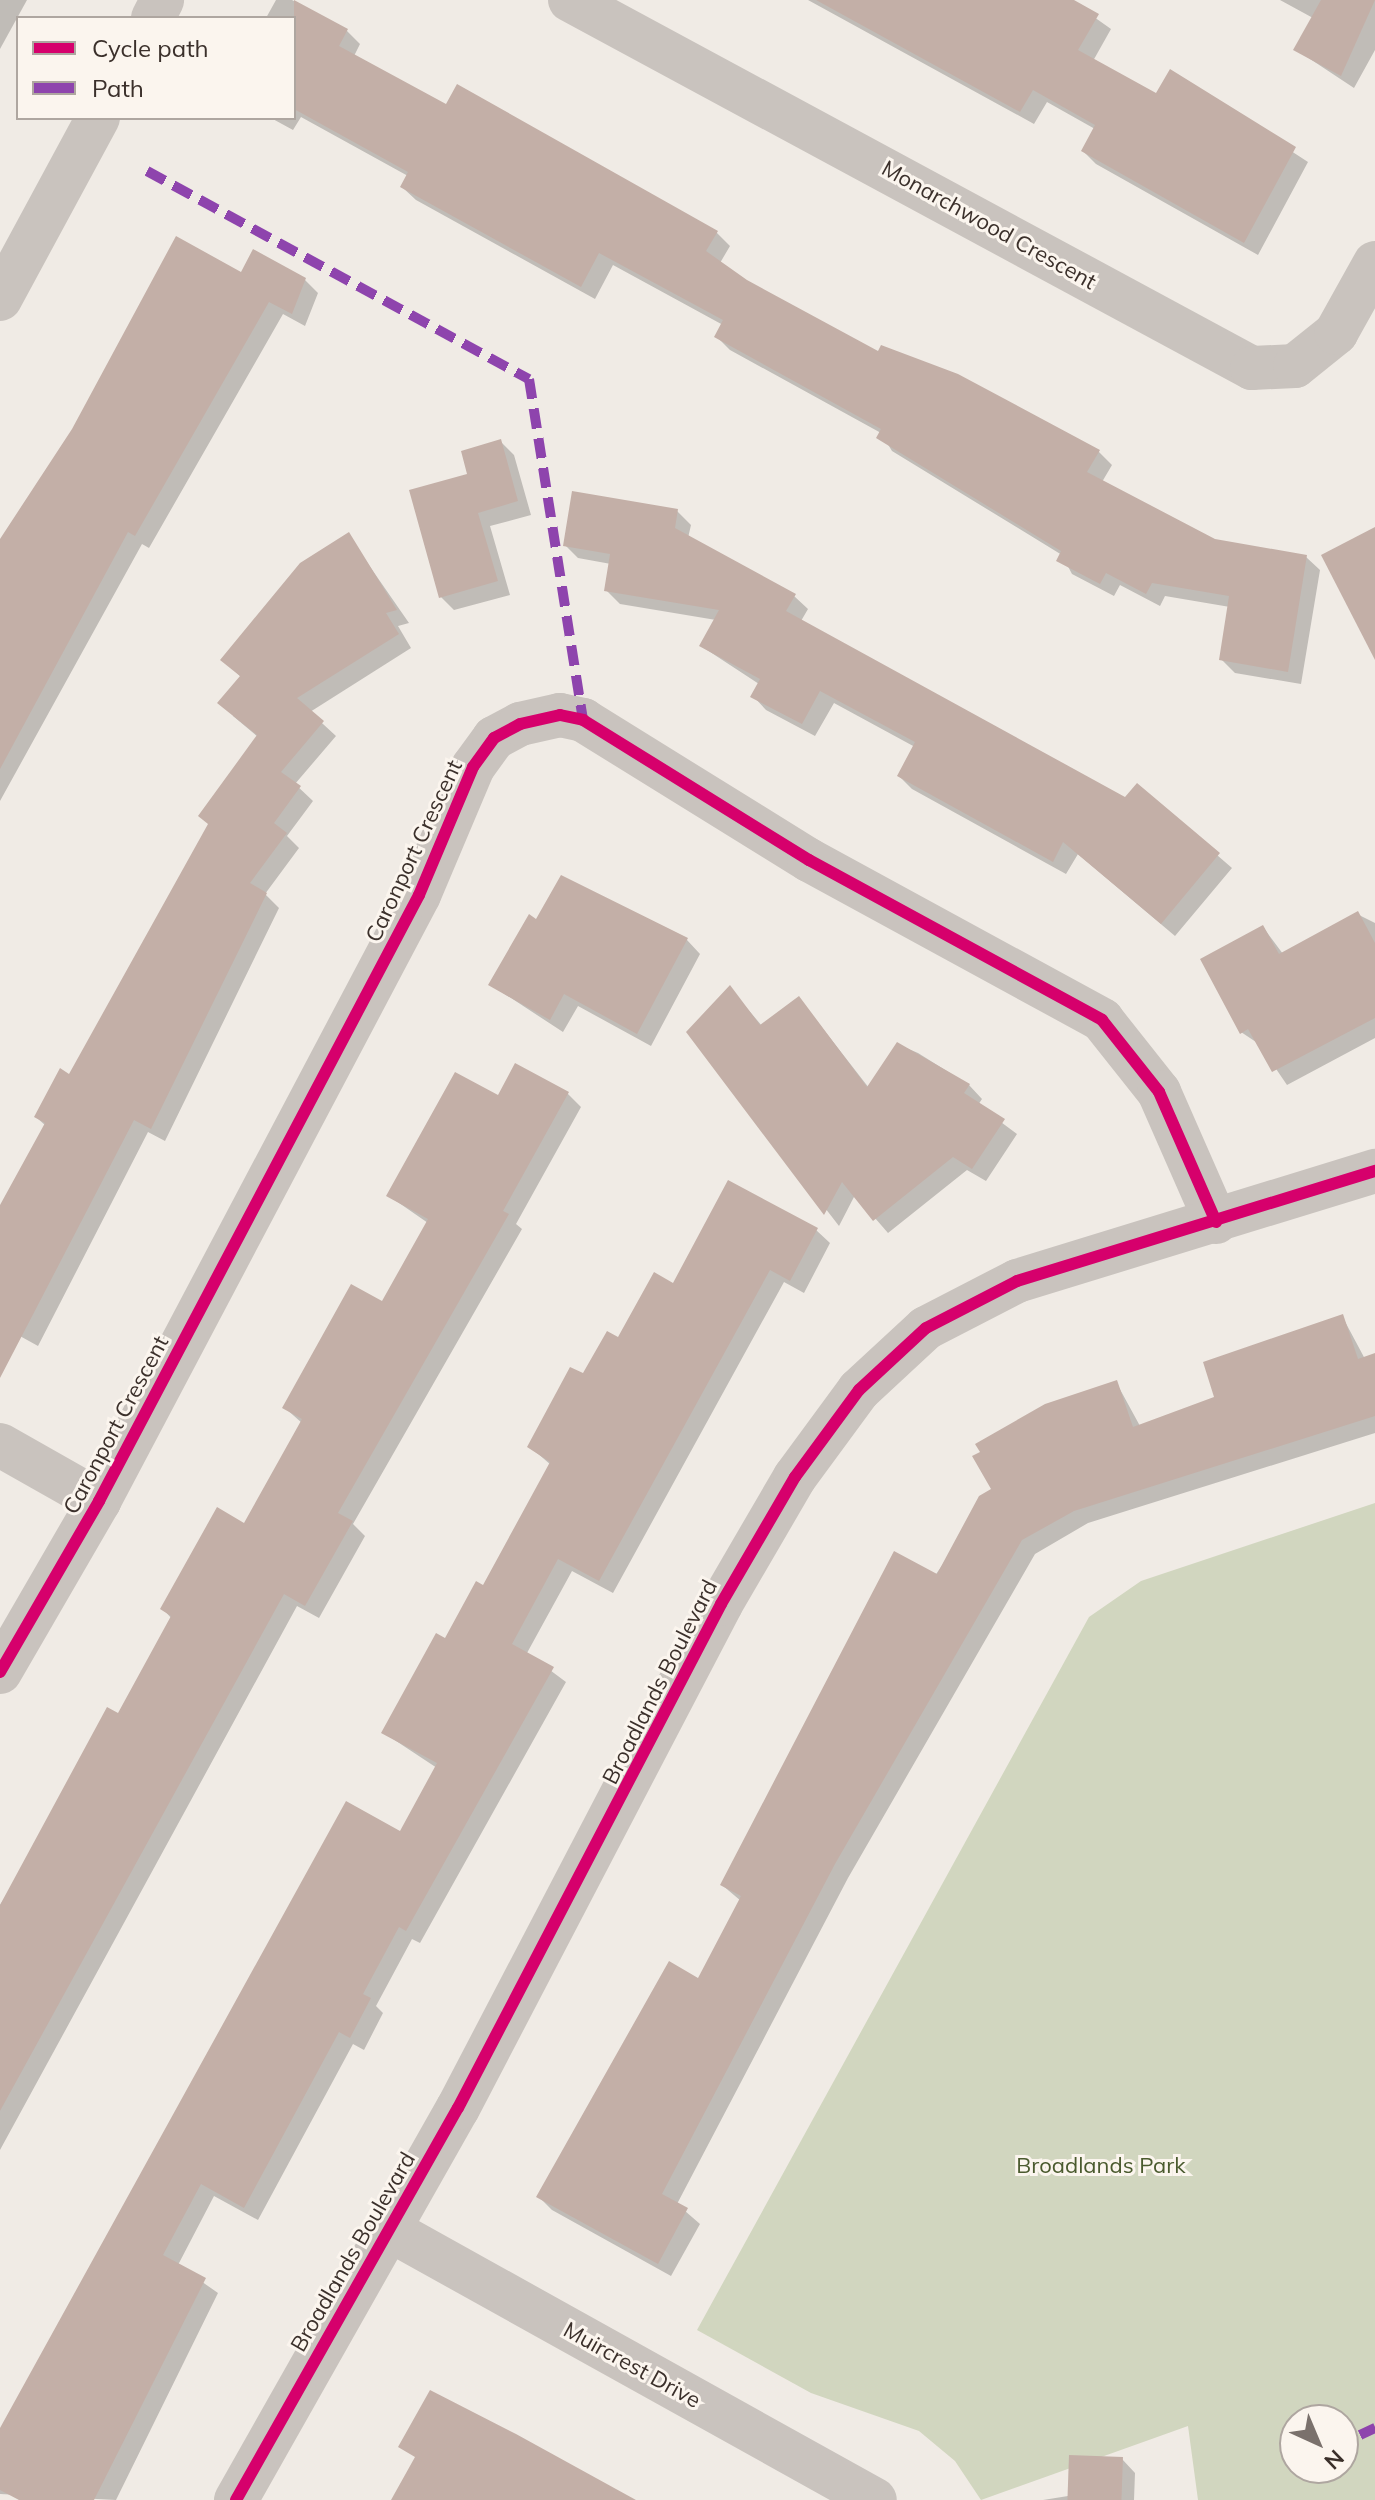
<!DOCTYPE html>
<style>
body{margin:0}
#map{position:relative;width:1375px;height:2500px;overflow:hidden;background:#f0ebe5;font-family:Mulish,sans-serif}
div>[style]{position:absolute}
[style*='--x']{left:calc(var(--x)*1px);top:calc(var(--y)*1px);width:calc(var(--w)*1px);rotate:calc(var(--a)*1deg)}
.green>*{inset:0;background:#d1d6bf}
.shadow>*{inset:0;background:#0003}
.building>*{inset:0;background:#c3afa7;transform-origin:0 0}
.minor>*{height:44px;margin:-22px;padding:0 22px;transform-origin:22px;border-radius:22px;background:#c9c3be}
.quiet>*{height:10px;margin-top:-5px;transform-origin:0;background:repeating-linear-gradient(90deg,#8e44ad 0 20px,transparent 0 30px)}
.cycleway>*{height:12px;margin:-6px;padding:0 6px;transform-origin:6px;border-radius:6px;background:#d6006c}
span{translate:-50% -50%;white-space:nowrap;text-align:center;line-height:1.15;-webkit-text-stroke:6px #fbf5ee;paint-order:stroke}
.street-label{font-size:22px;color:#3b302b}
.park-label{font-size:22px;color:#4a5a2e}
.legend{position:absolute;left:16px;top:16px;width:280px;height:104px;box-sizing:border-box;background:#fbf5ee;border:2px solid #aea6a0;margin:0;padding:10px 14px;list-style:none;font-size:24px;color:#3b302b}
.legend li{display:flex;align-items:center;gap:16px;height:40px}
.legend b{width:40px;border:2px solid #aea6a0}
.north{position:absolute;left:1279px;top:2404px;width:80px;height:80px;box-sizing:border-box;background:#fbf5ee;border:2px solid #aea6a0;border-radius:50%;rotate:136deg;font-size:22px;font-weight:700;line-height:32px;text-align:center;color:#3b302b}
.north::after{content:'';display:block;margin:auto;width:28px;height:36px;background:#7a716c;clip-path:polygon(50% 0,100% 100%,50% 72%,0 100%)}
</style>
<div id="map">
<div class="green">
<i style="clip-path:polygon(evenodd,1375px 1503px,1375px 2500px,1198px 2500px,1188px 2426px,981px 2500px,955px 2461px,919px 2431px,811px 2393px,697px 2330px,1089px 1617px,1141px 1581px,1375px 1503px,1295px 2420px,1343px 2420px,1343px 2468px,1295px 2468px,1295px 2420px)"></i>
</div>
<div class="shadow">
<i style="clip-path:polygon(0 0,27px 0,0 49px)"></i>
<i style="clip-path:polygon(276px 0,292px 0,347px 31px,360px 44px,354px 56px,446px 107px,716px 232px,730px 246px,720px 263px,746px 282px,879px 354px,1098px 451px,1112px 465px,1102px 482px,1214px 541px,1306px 557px,1320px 570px,1301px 684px,1235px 673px,1221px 659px,1230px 607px,1165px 596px,1160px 606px,1120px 585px,1114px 596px,1072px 574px,1062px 555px,892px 451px,881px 433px,730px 350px,717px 337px,723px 325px,613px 265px,595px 299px,416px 200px,402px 187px,408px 176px,301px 117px,293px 130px,271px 118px,294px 118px,294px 18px,266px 18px)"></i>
<i style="clip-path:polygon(1070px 0,1111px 29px,1093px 61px,1157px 96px,1170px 72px,1308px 162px,1258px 255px,1096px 164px,1083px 151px,1095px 129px,1047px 102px,1034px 124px,808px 0)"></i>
<i style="clip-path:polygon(1280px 0,1375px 0,1375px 50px,1354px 88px,1295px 49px,1313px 18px)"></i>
<i style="clip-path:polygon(242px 275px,305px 280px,318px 293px,305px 326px,283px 314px,149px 548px,142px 544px,0 801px,0 545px)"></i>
<i style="clip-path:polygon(500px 441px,514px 455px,531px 515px,490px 526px,510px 595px,454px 610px,441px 597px,470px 475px)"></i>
<i style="clip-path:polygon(677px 511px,691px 525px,688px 538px,794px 596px,808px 609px,801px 621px,1126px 799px,1137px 786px,1232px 868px,1175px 936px,1078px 854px,1066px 874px,912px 789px,899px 776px,915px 747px,834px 703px,815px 736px,766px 710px,753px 696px,759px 684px,701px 646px,716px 620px,620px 604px,606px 590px,611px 564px,578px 558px,565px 545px)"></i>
<i style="clip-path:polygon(348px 535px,409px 623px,398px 626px,411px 648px,310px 712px,336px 736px,295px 784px,313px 801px,287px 836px,299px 848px,265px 894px,279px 908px,165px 1141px,148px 1132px,38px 1346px,0 1325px,0 1209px,46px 1126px,36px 1117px,70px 1076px,258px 737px,233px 716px,241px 677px,223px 660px)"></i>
<i style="clip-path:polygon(1357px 914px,1375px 923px,1375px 1038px,1287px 1085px,1259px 1044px,1241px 1032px,1263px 927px,1283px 954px)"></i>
<i style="clip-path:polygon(537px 921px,687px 940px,700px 954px,651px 1046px,578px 1006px,563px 1032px,491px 985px)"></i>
<i style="clip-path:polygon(730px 988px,762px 1026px,799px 998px,869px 1088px,897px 1044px,918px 1053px,969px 1085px,982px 1099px,978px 1105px,1017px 1134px,986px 1181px,967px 1170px,888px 1233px,855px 1195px,839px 1226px,689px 1032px)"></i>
<i style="clip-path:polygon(567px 1093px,581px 1107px,516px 1224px,522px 1229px,353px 1524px,365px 1536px,319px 1618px,297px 1606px,0 2150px,0 1905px,119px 1716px,172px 1619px,163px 1609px,245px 1525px,302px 1423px,285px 1408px,382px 1304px,428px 1223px,389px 1196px,499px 1097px)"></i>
<i style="clip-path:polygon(816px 1230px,830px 1243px,804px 1293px,784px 1282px,613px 1593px,572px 1571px,527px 1653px,566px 1682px,420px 1943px,412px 1939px,376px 2006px,383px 2013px,364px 2050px,353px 2044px,258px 2220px,214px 2196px,178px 2265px,218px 2293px,116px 2500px,0 2494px,0 2433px,400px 1834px,437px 1768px,384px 1733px,484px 1588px,551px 1465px,529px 1446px,583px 1376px,674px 1286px)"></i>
<i style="clip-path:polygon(1342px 1316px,1365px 1359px,1375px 1355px,1375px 1433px,1088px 1523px,1035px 1554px,848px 1878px,677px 2204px,700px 2224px,671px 2276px,552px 2210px,539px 2197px,699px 1980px,741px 1901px,722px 1885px,994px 1490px,1116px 1382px,1140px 1426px,1216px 1398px)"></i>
<i style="clip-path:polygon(1122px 2459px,1135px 2473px,1134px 2500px,1043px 2500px,1068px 2496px)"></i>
</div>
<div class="building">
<i style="clip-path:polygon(294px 0,348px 29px,339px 46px,446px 104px,457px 84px,718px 231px,706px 251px,747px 280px,878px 351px,881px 345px,958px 374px,1100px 450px,1087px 472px,1215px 539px,1307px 555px,1288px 672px,1219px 660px,1229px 596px,1152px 583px,1146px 594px,1106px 573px,1100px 584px,1056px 561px,1061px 551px,876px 438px,881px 429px,714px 337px,723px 320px,599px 253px,581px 287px,400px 187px,408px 172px,294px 109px)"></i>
<i style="clip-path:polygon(816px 0,1074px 0,1099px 14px,1078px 50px,1156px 93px,1170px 69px,1296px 147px,1244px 243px,1081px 151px,1095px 125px,1033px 90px,1020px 112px)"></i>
<i style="clip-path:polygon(1321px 0,1375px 0,1341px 76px,1293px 50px)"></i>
<i style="clip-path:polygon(176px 236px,241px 272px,253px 249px,306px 278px,292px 314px,269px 302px,135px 536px,128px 532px,0 769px,0 539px,72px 429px)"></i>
<i style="clip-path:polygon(501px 439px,518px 501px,478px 513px,498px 581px,439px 598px,409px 490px,467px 474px,461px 451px)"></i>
<i style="clip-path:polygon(572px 491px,678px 509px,675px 528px,796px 594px,786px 611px,1125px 797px,1137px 783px,1220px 853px,1161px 924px,1063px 842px,1053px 862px,897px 776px,915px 742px,820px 691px,802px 724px,750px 697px,760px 679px,699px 646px,719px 610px,604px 591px,610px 554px,563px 546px)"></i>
<i style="clip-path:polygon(1375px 527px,1375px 660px,1321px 555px)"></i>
<i style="clip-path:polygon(349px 532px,397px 610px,386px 613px,399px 634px,297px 698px,324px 721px,281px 772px,301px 786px,274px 823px,287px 833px,250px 883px,267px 893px,151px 1129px,134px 1120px,0 1378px,0 1205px,45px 1123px,34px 1117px,60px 1068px,69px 1074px,208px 824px,198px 816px,257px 735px,217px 703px,240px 676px,220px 660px,300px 563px)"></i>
<i style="clip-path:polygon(561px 875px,688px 938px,637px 1034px,564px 994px,550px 1020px,488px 985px,529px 914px,536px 919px)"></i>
<i style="clip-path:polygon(1358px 911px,1375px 943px,1375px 1018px,1272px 1072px,1248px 1029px,1240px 1034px,1200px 959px,1263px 925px,1279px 954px)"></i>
<i style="clip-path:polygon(730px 985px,760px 1025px,799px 996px,867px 1087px,897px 1042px,970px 1084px,964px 1093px,1005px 1119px,972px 1169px,953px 1157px,873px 1221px,842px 1182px,824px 1215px,686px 1032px)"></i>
<i style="clip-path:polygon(515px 1063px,569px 1092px,503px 1211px,509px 1214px,338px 1513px,353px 1521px,305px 1606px,284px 1594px,0 2111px,0 1905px,107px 1707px,118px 1713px,171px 1616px,160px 1609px,217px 1507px,244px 1523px,302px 1419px,282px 1408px,351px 1284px,382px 1301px,428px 1219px,386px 1196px,455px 1072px,498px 1095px)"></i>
<i style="clip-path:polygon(728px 1180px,818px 1228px,790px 1281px,770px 1270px,599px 1581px,558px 1559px,512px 1644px,554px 1667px,406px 1931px,399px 1927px,363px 1994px,371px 1998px,350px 2038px,339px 2032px,244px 2208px,201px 2184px,163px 2255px,206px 2278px,94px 2500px,19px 2500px,0 2490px,0 2428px,346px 1801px,400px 1831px,437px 1763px,381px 1733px,436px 1633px,445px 1638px,476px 1581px,483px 1585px,550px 1462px,527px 1447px,570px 1367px,583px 1373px,607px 1331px,618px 1337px,654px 1272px,673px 1283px)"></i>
<i style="clip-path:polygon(1343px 1314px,1358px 1359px,1375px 1353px,1375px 1416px,1074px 1511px,1022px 1540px,835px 1864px,662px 2194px,688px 2208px,658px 2264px,536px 2197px,669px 1961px,698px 1978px,741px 1896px,720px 1885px,894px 1551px,937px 1574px,979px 1496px,991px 1489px,972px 1456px,980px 1452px,975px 1444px,1045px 1404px,1117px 1380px,1133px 1427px,1214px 1397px,1203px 1362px)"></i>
<i style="clip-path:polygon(430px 2390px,516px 2434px,636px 2500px,391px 2500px,415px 2457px,398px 2447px)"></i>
<i style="left:1069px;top:2455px;width:54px;height:45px;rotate:2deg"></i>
</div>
<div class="minor">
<i style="--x:570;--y:0;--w:775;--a:28.35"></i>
<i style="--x:1252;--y:368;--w:43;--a:-2.7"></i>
<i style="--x:1295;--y:366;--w:53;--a:-38.8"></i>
<i style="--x:1336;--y:333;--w:80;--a:-60.9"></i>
<i style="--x:153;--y:18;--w:20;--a:-63"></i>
<i style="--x:0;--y:299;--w:206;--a:-61.6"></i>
<i style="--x:0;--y:1445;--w:114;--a:29.5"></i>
<i style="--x:0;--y:1672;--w:198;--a:-59.9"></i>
<i style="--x:99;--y:1501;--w:685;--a:-62.16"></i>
<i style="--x:419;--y:895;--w:139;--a:-67.1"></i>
<i style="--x:473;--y:767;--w:36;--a:-54"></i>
<i style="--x:494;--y:738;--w:30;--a:-28"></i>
<i style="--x:520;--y:724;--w:41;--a:-12.7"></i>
<i style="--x:560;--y:715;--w:24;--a:12"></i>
<i style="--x:583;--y:720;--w:266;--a:31.8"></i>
<i style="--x:809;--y:860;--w:334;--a:28.6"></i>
<i style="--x:1102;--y:1020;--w:92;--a:51.6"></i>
<i style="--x:1159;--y:1092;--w:142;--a:66.3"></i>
<i style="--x:388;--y:2229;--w:557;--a:29.09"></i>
<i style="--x:236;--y:2500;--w:450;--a:-60.5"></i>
<i style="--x:458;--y:2108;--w:568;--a:-62.44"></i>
<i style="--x:721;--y:1604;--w:147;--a:-59.8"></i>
<i style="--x:795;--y:1477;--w:108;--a:-53.7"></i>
<i style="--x:859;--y:1390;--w:91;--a:-42.8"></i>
<i style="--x:926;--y:1328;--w:102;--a:-27.3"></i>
<i style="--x:1017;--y:1281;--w:375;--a:-17.1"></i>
</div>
<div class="quiet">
<i style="--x:147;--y:171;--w:435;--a:28.6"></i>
<i style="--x:529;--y:379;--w:345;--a:81"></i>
<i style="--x:1360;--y:2435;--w:17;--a:-25"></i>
</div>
<div class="cycleway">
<i style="--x:0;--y:1672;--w:198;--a:-59.9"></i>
<i style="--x:99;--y:1501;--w:685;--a:-62.16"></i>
<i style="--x:419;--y:895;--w:139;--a:-67.1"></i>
<i style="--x:473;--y:767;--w:36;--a:-54"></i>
<i style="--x:494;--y:738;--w:30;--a:-28"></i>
<i style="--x:520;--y:724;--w:41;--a:-12.7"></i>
<i style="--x:560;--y:715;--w:24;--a:12"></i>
<i style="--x:583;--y:720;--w:266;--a:31.8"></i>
<i style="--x:809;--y:860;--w:334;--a:28.6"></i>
<i style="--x:1102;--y:1020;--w:92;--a:51.6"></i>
<i style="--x:1159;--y:1092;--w:142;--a:66.3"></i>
<i style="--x:236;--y:2500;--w:450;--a:-60.5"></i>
<i style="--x:458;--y:2108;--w:568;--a:-62.44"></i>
<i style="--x:721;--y:1604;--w:147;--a:-59.8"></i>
<i style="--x:795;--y:1477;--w:108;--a:-53.7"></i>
<i style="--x:859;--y:1390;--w:91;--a:-42.8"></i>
<i style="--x:926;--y:1328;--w:102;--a:-27.3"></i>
<i style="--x:1017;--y:1281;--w:375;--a:-17.1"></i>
</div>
<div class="street-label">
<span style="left:989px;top:225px;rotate:29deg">Monarchwood Crescent</span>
<span style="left:414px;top:851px;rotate:-65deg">Caronport Crescent</span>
<span style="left:116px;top:1425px;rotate:-62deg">Caronport Crescent</span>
<span style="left:660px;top:1682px;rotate:-63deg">Broadlands Boulevard</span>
<span style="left:353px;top:2252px;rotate:-60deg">Broadlands Boulevard</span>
<span style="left:632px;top:2365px;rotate:29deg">Muircrest Drive</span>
</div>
<div class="park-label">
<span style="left:1101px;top:2166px">Broadlands Park</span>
</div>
<ul class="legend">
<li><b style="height:10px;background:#d6006c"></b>Cycle path</li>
<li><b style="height:10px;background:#8e44ad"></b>Path</li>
</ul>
<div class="north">N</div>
</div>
